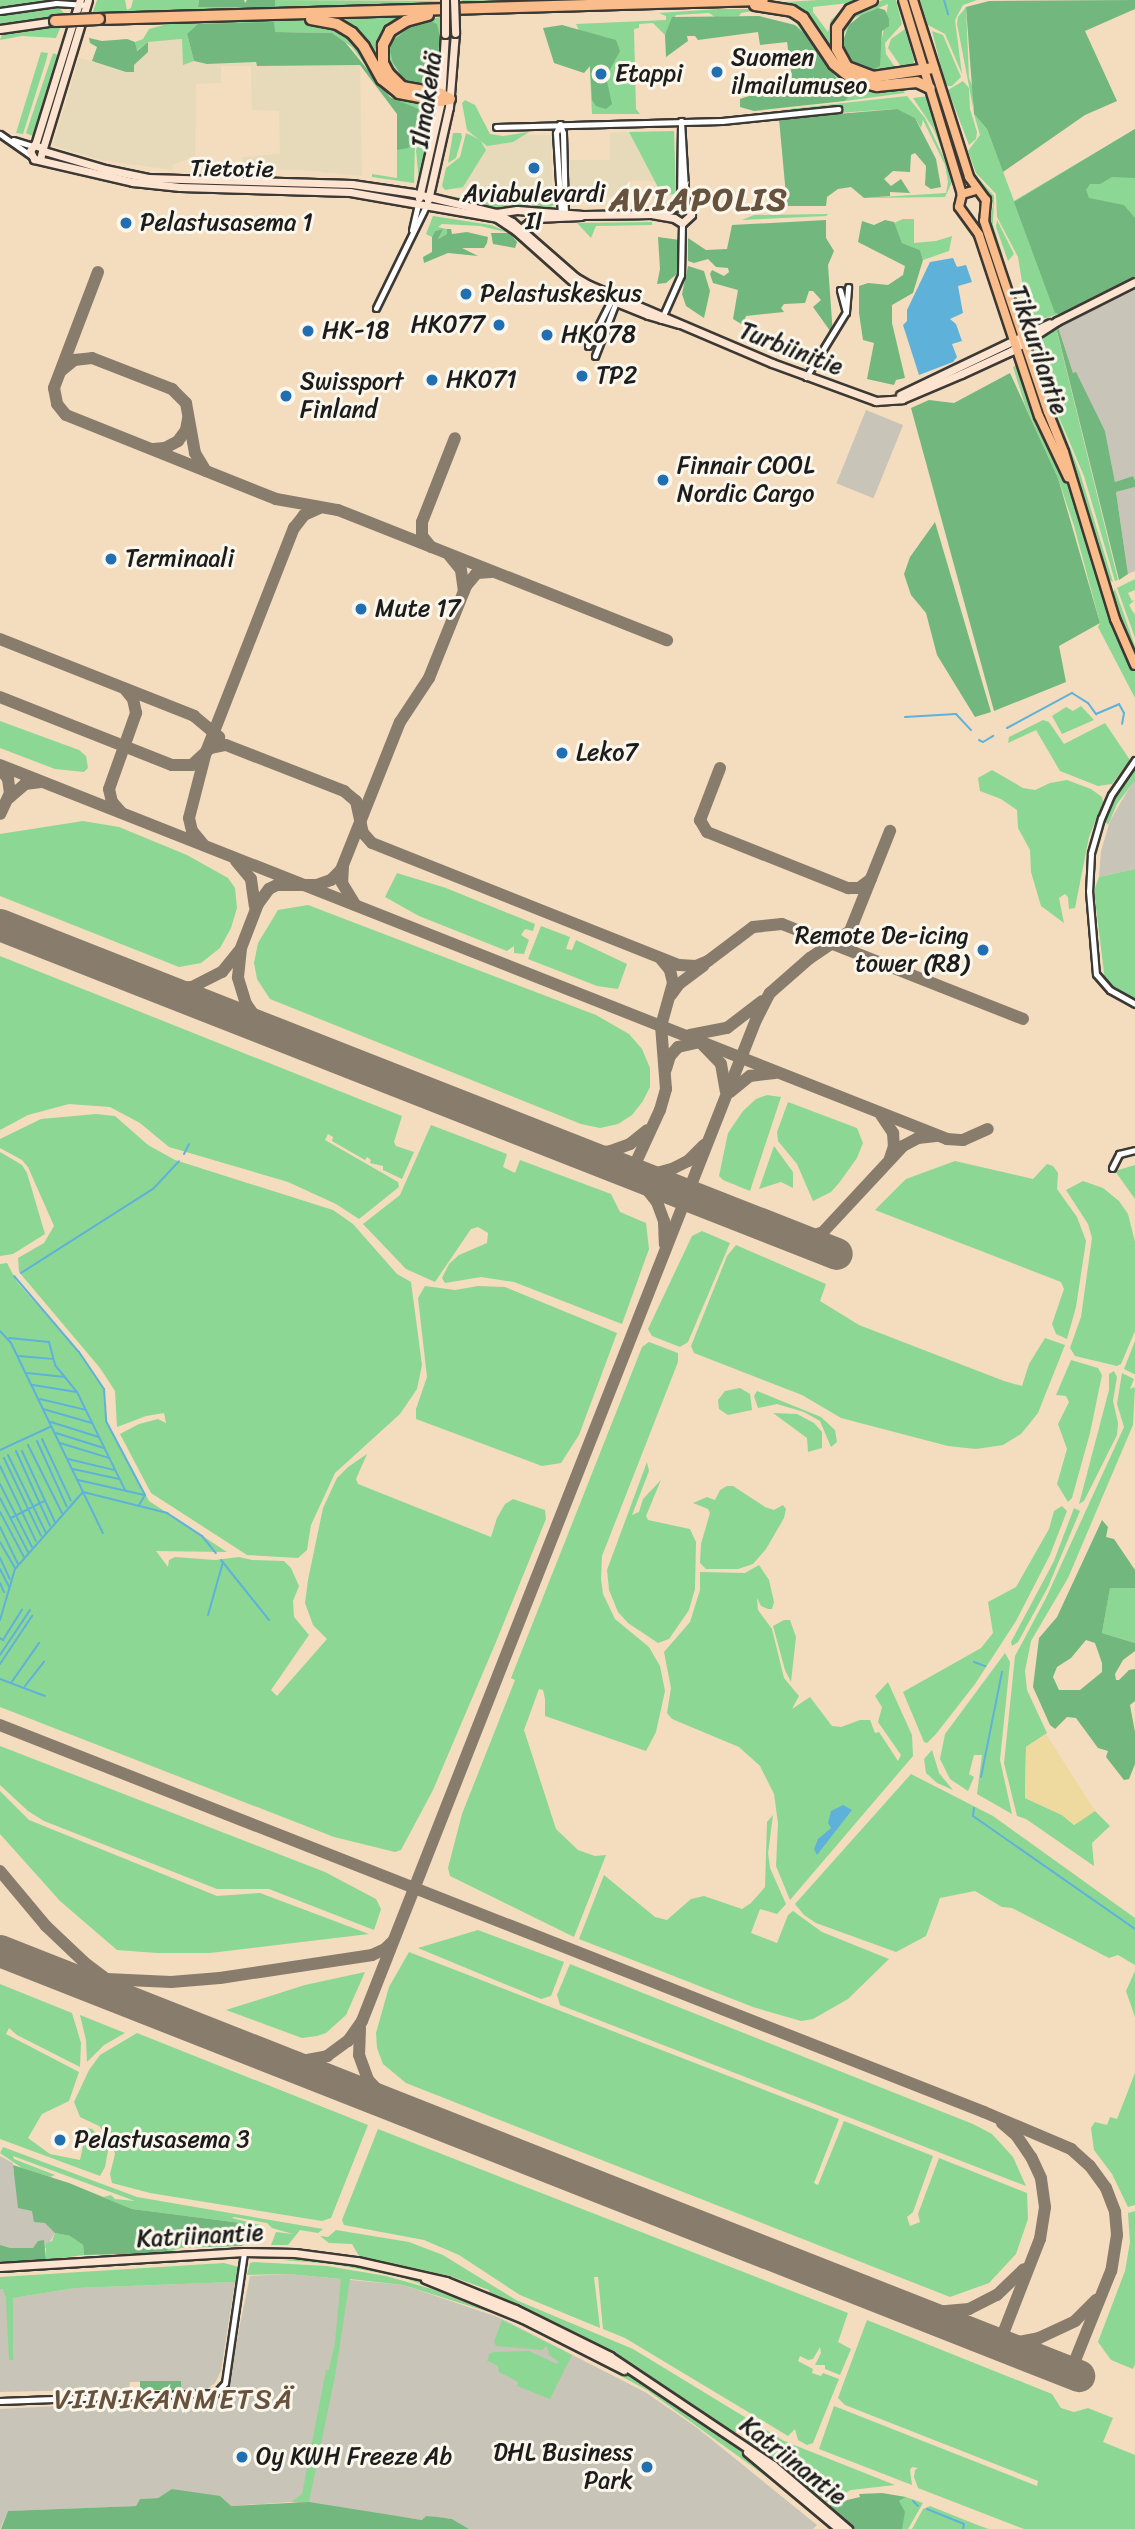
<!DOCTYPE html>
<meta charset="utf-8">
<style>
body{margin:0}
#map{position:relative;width:1135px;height:2529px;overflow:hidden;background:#f4dcbe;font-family:Sriracha,sans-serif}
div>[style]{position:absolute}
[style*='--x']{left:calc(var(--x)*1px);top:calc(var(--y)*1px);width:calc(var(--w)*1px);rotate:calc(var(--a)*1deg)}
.built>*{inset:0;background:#e6daba}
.industrial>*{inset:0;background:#c8c4b8;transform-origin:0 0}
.green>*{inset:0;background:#8dd794}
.forest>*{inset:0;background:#72b87e;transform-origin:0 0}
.sand>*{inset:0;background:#eeda9e}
.water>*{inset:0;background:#5eb2da}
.stream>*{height:2px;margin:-1px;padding:0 1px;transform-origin:1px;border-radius:1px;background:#5eb2da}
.taxiway>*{height:12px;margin:-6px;padding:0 6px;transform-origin:6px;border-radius:6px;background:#887c6d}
.runway>*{height:32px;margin:-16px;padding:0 16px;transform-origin:16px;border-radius:16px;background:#887c6d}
.roads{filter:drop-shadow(2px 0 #3c3934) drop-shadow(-2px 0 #3c3934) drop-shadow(0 2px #3c3934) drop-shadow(0 -2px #3c3934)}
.street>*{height:5px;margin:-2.5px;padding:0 2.5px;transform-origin:2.5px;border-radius:2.5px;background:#fff}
.secondary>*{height:7px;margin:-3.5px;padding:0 3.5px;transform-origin:3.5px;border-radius:3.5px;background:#fde4d0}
.primary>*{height:8px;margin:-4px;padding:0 4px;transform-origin:4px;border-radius:4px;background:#f9bc8a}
.highway>*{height:10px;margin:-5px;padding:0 5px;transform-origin:5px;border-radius:5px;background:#f9bc8a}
.bridges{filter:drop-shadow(2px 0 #3c3934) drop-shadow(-2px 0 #3c3934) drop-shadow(0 2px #3c3934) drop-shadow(0 -2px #3c3934)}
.secondary-bridge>*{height:7px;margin:-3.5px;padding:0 3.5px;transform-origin:3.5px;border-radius:3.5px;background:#fde4d0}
.highway-bridge>*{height:10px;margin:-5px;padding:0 5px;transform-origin:5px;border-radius:5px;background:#f9bc8a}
.dots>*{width:19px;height:19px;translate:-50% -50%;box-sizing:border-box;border:4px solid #fbf7ec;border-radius:50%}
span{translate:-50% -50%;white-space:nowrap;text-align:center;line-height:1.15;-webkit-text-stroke:6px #fbf7ec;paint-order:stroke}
.poi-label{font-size:24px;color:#1c1c1c}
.left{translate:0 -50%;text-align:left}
.right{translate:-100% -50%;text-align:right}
.street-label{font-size:24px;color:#1c1c1c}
.quarter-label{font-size:28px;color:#66523d;letter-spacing:2px}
.district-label{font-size:32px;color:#66523d;font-weight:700;letter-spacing:2px}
</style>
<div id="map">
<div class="built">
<i style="clip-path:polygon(183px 39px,184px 64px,194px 61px,207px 64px,257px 62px,258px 66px,360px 65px,362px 176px,301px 170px,243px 171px,242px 157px,280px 154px,279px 111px,252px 110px,251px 66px,221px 66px,221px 83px,196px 84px,195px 156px,172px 165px,173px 170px,100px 160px,53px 145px,79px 58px,134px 72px,134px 65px,148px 52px,148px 42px)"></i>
<i style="clip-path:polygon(464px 102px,488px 136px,511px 137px,527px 129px,529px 135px,551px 135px,552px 185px,547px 197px,501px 196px,449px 188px,469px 136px)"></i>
<i style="clip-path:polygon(629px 132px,655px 181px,630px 181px,612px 197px,576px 197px,569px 184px,569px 160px,610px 160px,610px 133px)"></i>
</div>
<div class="industrial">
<i style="clip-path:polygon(1135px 290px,1135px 480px,1133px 476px,1115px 482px,1105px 431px,1073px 373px,1058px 327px)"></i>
<i style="left:866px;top:410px;width:40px;height:79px;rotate:22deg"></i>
<i style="clip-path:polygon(1135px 487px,1135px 571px,1128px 574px,1116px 492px)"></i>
<i style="clip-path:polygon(1135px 778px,1135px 869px,1099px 877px,1101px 851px,1110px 821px)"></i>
<i style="clip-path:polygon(0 2156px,13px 2163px,13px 2170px,35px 2211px,54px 2227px,55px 2233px,46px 2248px,0 2252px)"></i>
<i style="clip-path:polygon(288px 2274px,403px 2285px,498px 2317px,645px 2392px,696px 2427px,817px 2525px,813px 2529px,469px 2529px,452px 2519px,426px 2516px,423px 2520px,291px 2502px,231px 2506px,173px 2489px,158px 2498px,140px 2499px,136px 2506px,8px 2511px,0 2529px,0 2409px,218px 2398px,228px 2383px,250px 2276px)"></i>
<i style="clip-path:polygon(235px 2282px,221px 2371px,215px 2383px,207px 2389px,181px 2390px,181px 2381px,130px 2382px,129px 2389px,0 2392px,0 2289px,4px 2289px,6px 2299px,76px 2288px)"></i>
</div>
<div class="green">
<i style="clip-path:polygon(0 0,53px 0,0 9px)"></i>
<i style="clip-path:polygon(97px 0,125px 0,127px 10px,131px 8px,133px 0,199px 0,198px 7px,274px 8px,275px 0,440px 1px,440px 6px,92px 15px)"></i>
<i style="clip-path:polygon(462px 0,527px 1px,703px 0,462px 7px)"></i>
<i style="clip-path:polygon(evenodd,818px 0,867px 0,843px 15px,837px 56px,878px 80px,900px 80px,884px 82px,845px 72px,813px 26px,769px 3px,818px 0,849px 3px,831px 20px,828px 32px,813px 12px,813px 7px,849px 3px)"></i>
<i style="clip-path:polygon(evenodd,883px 0,896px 0,902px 24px,885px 43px,886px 54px,897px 70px,876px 75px,846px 62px,839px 37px,848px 16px,866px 5px,883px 0,888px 4px,879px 55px,843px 45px,844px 34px,854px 18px,888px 4px)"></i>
<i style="clip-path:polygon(920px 0,977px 0,963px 5px,955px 20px,962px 74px,945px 34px,928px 25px)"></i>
<i style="clip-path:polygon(57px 6px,66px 15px,0 24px,0 16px)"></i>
<i style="clip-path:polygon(966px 7px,969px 78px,973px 88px,973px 107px,957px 24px,958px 17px)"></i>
<i style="clip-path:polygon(718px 9px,770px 9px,797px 17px,828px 59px,879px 90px,901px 88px,905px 93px,845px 101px,849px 95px,793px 19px,758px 10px,741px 13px,739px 16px,715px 17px,709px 13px,676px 15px,665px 35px,653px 23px,639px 24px,639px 28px,634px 29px,636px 109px,640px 114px,592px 114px,589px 51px,576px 24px,666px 20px,666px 16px,659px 13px)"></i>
<i style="clip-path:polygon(419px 15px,382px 39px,391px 86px,364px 41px,317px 16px)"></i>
<i style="clip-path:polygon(evenodd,442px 17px,438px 85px,434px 89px,404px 85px,388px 69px,386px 49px,396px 29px,419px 20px,442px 17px,402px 34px,440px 37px,433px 78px,416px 84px,403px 79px,397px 71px,393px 63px,398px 36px,402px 34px)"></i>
<i style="clip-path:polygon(267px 20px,305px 20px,344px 30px,399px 97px,433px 106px,432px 129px,430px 123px,385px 92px,352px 47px,332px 33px,274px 32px,274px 22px,187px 34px,194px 61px,183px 65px,182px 39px,148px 42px,136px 51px,135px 42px,143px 39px,149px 29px,171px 23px)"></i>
<i style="clip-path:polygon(83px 25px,86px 25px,56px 114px)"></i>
<i style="clip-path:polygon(61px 26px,56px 38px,22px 36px,0 40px,2px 34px)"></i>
<i style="clip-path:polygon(905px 29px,914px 60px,913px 65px,902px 68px,888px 48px,891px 39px)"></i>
<i style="clip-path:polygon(932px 31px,943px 35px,961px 77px,952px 86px,946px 86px)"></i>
<i style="clip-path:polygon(41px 52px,48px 53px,46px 61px,23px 134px,16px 133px)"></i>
<i style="clip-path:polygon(53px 53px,60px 56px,35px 137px,26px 133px)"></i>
<i style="clip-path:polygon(963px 81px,969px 88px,970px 109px,977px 132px,976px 139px,969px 145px,948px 90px)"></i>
<i style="clip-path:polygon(907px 96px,925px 118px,944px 158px,952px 182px,945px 197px,864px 198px,946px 193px,948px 182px,945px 165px,923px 120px,921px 128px,915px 118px,896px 109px,838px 113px,838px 107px,780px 110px)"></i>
<i style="clip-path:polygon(929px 96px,954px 179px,933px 128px,913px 98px)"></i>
<i style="clip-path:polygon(465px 100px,475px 105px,490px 134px,503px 136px,529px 132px,513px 142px,487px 146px,467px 130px,462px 103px)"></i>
<i style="clip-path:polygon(949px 102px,973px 172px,994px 196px,993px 225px,1003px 256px,999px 258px,988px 224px,993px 206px,991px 196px,971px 175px)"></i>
<i style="clip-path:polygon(974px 114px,987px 129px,1014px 201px,1135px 129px,1135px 276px,1059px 314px,1028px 323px,1023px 308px,1025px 300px,1018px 257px,997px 217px,996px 194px,976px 173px,968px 151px,980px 135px)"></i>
<i style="clip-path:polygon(674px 131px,676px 194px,662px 195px,629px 132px)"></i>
<i style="clip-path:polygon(453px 133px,461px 133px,462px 137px,456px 158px,448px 163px)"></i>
<i style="clip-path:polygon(466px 133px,480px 140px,486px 150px,463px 187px,445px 190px,442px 186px,446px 168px,460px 157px)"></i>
<i style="clip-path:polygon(431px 134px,419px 184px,416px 150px,421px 138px)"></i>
<i style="clip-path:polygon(415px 142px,414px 183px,372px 177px,372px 174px,397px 178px,397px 150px)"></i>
<i style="clip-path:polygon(233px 173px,274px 173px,274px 178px,231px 177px)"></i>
<i style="clip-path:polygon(442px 195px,505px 204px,556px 202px,550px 208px,495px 210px,439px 197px)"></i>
<i style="clip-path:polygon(828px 214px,826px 216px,742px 220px,754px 215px)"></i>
<i style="clip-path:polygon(433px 216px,491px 225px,510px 233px,480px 226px,442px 224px,438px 227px,447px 229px,447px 234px,438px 239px,442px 230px,435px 231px,432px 237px,426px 234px)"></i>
<i style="clip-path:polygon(903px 219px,914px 219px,914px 243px,936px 241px,952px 236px,949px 251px,923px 260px,920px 250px,902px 243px,894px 223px)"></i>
<i style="clip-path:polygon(997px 220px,1014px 254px,1008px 261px,996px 227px)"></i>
<i style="clip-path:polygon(652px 222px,652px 225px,596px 226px,591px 238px,577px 223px)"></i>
<i style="clip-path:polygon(1058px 327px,1057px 332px,1118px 580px,1115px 581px,1084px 476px,1050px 396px,1033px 343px)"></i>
<i style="clip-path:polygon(1032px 358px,1035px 358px,1080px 473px,1113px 582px,1106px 578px,1070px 458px)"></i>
<i style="clip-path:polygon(1018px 364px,1076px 502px,1105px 601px,1120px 644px,1135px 672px,1135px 698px,1098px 627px,1100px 623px,1074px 526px,1058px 478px,1025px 405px,1013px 367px)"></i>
<i style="clip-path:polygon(1135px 579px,1135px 590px,1128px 593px,1132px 601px,1135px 600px,1129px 605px,1135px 615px,1135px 638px,1117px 588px)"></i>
<i style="clip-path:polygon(1115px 589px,1135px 646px,1135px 659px,1111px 596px)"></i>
<i style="clip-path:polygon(1081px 706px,1094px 720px,1062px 734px,1052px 716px,1066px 707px,1073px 711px)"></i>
<i style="clip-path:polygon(1043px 720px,1049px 722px,1064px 744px,1105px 723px,1130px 760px,1112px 784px,1098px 786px,1060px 771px,1036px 730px,1008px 743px,1009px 737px)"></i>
<i style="clip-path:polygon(0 721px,79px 750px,86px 756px,88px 768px,84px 772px,55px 769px,0 748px)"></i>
<i style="clip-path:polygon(1135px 765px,1135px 780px,1117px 804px,1108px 825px,1104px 820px,1107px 811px)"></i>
<i style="clip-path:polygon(992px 770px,1023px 788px,1035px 790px,1050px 783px,1067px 780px,1091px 789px,1102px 797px,1103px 802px,1089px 837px,1075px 908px,1069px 909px,1068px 897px,1065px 894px,1059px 898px,1064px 923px,1041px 906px,1031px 872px,1030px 850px,1018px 828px,1017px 810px,1001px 799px,980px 791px,978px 778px)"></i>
<i style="clip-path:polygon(83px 821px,119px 827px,187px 855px,228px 878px,235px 888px,237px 908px,231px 928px,220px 948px,201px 963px,179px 967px,0 896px,0 834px)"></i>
<i style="clip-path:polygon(1135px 869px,1135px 999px,1105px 981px,1094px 891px,1099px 877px)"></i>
<i style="clip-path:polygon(397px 873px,446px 888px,535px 924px,533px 931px,525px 929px,521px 935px,529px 940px,524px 954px,514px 953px,514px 946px,507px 951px,419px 916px,385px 897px)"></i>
<i style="clip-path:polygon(308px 905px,596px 1015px,629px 1034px,642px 1049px,650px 1068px,650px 1087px,643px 1101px,632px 1115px,618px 1124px,600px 1128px,581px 1124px,270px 999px,257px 979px,254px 963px,258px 943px,278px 910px)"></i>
<i style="clip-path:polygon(541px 926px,570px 937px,566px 949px,572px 950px,576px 940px,627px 964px,618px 989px,597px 986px,528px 959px)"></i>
<i style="clip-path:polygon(0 956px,402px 1116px,394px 1142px,396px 1146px,414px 1152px,402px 1179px,383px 1170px,383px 1166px,370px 1163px,371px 1160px,367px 1157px,365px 1160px,332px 1141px,333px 1137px,328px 1134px,325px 1140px,398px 1182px,399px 1187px,359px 1219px,336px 1204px,288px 1182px,169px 1147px,140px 1123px,110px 1107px,69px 1104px,28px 1115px,0 1130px)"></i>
<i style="clip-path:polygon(767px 1095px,781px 1097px,750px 1191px,723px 1180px,719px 1176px,728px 1133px,743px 1111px,756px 1099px)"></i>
<i style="clip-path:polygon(788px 1102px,857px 1128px,863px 1143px,857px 1158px,839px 1183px,831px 1192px,813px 1201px,797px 1164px,778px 1141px,777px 1132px)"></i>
<i style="clip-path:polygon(96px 1114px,115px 1116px,148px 1145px,175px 1160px,333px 1210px,353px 1224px,397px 1274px,411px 1282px,422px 1365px,417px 1389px,400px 1414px,335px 1473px,311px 1525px,307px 1550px,298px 1558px,247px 1555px,151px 1493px,120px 1434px,139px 1424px,158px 1419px,166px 1423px,164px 1413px,146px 1416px,117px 1427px,115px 1391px,100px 1368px,19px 1272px,18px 1258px,44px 1243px,54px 1226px,28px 1167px,22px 1160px,0 1148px,0 1139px,41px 1119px)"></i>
<i style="clip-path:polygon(431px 1125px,507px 1154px,503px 1167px,515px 1173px,520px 1160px,611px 1194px,620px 1212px,646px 1223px,649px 1249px,622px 1324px,514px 1282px,481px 1277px,445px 1283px,442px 1278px,449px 1264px,459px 1255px,487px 1243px,488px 1233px,478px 1227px,471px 1229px,435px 1282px,406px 1269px,363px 1224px,400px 1195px)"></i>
<i style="clip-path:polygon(774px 1146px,793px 1172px,793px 1188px,781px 1182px,759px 1189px)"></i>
<i style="clip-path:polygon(0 1152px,22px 1165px,27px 1173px,45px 1234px,13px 1254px,0 1256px)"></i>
<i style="clip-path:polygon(955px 1161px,1033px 1179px,1047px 1164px,1053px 1166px,1058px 1173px,1057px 1189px,1077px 1217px,1086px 1241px,1076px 1307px,1067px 1339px,1056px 1334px,1052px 1324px,1064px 1289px,1061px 1282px,875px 1210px,906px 1179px)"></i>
<i style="clip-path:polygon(1135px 1165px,1135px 1199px,1115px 1171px)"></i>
<i style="clip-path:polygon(1083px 1181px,1103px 1188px,1119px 1201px,1128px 1214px,1135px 1242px,1135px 1331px,1121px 1364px,1117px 1366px,1075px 1356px,1070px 1348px,1081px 1317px,1092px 1238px,1088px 1224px,1066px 1190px)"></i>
<i style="clip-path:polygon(702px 1231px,730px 1243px,688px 1342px,680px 1347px,652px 1336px,648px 1329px,692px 1236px)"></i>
<i style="clip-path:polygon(736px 1245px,826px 1284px,820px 1301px,859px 1325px,1004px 1381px,1022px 1386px,1029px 1364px,1045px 1338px,1065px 1345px,1038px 1413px,1021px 1434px,1003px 1445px,976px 1449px,948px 1446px,841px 1418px,802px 1395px,694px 1353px,691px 1346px,727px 1256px)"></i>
<i style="clip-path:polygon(7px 1263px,17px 1282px,79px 1352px,104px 1389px,106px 1421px,149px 1501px,227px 1552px,156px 1551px,168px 1567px,169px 1560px,175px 1557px,215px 1560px,239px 1557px,252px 1560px,284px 1561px,291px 1568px,299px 1586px,293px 1601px,294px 1617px,309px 1635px,271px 1690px,277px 1696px,327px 1639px,313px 1625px,305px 1603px,308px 1580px,323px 1508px,337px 1478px,348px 1467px,367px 1454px,356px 1479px,358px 1484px,491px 1537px,497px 1518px,505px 1504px,513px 1499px,545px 1510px,546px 1519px,496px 1642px,433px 1790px,401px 1850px,395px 1852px,334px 1837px,0 1707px,0 1264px)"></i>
<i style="clip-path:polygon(425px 1286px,455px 1290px,478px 1286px,505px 1287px,617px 1333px,579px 1435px,561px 1463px,542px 1466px,416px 1419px,416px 1409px,427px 1377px,418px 1298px)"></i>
<i style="clip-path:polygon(1135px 1341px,1135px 1374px,1134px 1374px,1124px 1369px)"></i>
<i style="clip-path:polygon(649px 1342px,678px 1353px,678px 1362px,602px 1556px,601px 1579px,603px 1594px,615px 1619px,649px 1647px,660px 1666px,665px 1691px,656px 1732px,646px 1751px,545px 1716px,545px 1699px,543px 1690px,539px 1689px,524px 1730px,556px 1829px,578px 1850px,595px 1856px,606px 1855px,574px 1937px,450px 1876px,448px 1868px,462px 1814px,515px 1680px,511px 1678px,642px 1347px)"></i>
<i style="clip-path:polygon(1071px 1360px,1098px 1368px,1102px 1375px,1090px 1433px,1072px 1498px,1068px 1502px,1057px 1484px,1067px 1449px,1058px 1424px,1069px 1402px,1066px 1396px,1056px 1395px)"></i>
<i style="clip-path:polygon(1114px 1371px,1117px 1377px,1113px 1401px,1118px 1423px,1117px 1435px,1084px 1501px,1079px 1504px,1109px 1390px,1109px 1374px)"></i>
<i style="clip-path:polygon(1122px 1373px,1134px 1379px,1130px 1389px,1135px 1387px,1133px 1425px,1068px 1578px,1031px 1641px,1025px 1671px,1027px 1690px,1047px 1733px,1026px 1747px,1025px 1798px,1062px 1815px,1074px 1825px,1095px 1811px,1110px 1826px,1092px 1843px,1094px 1866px,1026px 1819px,1017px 1816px,1004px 1763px,1015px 1656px,1046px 1598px,1124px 1427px,1117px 1404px)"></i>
<i style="clip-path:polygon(740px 1388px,750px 1394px,752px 1410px,728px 1415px,719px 1409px,718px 1400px,725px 1391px)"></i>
<i style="clip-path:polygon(757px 1391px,821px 1417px,835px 1430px,837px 1442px,831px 1447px,820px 1421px,804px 1412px,777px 1404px,758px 1408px,754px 1396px)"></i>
<i style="clip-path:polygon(773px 1413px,797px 1414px,814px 1423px,822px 1432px,822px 1448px,808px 1452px,807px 1438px)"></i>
<i style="clip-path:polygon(647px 1462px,649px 1471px,632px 1515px,639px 1512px,643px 1499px,661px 1480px,646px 1516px,648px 1520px,690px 1529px,696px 1542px,695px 1589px,689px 1610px,669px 1639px,658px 1643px,628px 1623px,618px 1612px,609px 1590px,607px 1570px)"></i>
<i style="clip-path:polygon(727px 1486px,733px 1486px,765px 1507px,774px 1510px,783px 1505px,786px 1509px,784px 1518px,766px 1549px,753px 1564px,738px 1569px,706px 1569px,700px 1563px,701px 1544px,710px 1513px,708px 1509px,693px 1503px,707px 1497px,715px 1500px,720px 1490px)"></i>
<i style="clip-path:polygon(1062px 1506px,1067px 1511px,1050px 1555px,1016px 1621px,975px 1684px,936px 1734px,927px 1743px,924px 1742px,903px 1692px,981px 1648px,993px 1633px,988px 1602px,1016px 1587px,1049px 1529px,1054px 1511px)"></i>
<i style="clip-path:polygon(1074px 1508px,1080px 1511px,1048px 1587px,1018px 1642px,1012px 1646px,1011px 1642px,1054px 1561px)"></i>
<i style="clip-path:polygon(759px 1565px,769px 1580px,774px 1602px,772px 1609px,768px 1609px,761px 1606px,757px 1598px,758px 1610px,772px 1629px,784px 1678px,799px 1696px,792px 1709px,810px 1697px,832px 1726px,841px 1727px,860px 1720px,870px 1720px,875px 1733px,879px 1732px,898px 1761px,901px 1755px,878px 1722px,882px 1707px,875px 1696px,888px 1682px,912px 1735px,913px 1756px,790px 1900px,776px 1866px,778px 1823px,774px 1794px,760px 1766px,739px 1747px,672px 1719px,667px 1713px,671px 1688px,664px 1652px,690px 1622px,700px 1590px,700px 1572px,745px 1573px)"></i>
<i style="clip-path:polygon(1110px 1587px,1135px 1588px,1135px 1643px,1102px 1633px)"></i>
<i style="clip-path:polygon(784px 1620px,790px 1620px,796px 1637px,791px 1682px,785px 1670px,773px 1626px)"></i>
<i style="clip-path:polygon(1005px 1653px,1010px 1662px,1000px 1760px,1012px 1814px,977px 1794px,982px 1755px,974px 1755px,969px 1774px,974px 1777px,968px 1791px,950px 1779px,940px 1759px,945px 1734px)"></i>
<i style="clip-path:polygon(0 1746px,325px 1872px,376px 1899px,381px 1909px,374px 1930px,269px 1889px,217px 1889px,44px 1821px,28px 1811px,0 1785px)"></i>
<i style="clip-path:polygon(932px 1750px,939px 1773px,953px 1790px,937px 1783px,926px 1773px,924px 1759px)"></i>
<i style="clip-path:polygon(911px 1774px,993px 1816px,1135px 1918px,1135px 1965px,1118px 1955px,1109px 1958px,1012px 1908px,1002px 1907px,975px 1891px,940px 1898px,926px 1936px,896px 1952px,816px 1923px,804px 1915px,795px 1904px)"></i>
<i style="clip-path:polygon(0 1791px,29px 1820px,217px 1896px,260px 1893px,369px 1934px,210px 1953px,157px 1953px,117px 1950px,60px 1901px,0 1834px)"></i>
<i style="clip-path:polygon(773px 1815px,768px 1853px,770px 1868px,786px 1904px,777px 1914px,760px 1909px,751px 1933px,777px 1943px,788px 1915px,793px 1911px,822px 1932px,889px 1959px,848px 1999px,813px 2019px,801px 2021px,753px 2007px,579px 1939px,604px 1875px,655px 1917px,667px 1920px,691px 1899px,704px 1896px,742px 1909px,751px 1903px,765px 1887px,767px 1822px)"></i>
<i style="clip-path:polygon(478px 1930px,564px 1962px,551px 1996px,541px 1999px,418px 1948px)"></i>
<i style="clip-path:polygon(409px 1952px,839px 2119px,814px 2183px,818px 2185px,844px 2121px,933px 2156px,913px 2212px,907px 2217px,910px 2226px,920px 2222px,918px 2214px,939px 2158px,1027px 2193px,1028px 2219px,1016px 2254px,989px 2283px,950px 2297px,406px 2083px,383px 2064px,377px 2048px,376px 2033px,389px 1987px)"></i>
<i style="clip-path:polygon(570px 1964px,973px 2124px,992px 2134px,1013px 2157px,1026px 2186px,560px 2005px,557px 1995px)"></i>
<i style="clip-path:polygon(1135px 1971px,1135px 2017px,1126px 1991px)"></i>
<i style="clip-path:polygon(365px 1972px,346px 2015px,326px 2033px,317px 2036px,302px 2038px,226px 2010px,305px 1985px)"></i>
<i style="clip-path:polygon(0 1984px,72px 2013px,81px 2043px,80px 2067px,17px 2035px,9px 2028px,6px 2034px,79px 2072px,69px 2101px,42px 2114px,28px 2138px,50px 2154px,80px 2160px,87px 2128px,92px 2129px,105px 2142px,108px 2151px,105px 2167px,100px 2176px,0 2139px)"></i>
<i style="clip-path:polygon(80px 2015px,125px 2033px,104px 2045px,87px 2062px,86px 2040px)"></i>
<i style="clip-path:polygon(137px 2033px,368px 2125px,331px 2218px,322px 2221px,150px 2193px,112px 2183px,110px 2174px,115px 2154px,111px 2140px,99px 2126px,80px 2117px,74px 2102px,89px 2070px,100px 2055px)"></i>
<i style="clip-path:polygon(1135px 2073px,1135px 2205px,1128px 2207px,1112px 2174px,1094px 2150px,1091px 2128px,1095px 2122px,1107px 2125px,1110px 2117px,1117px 2119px)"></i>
<i style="clip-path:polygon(378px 2129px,848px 2313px,838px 2342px,851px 2349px,840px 2375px,825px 2369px,825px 2365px,815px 2365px,821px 2353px,820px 2347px,813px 2359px,808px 2360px,800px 2356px,798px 2361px,813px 2369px,812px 2373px,821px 2376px,823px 2373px,839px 2379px,813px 2443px,807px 2445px,798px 2440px,795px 2429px,788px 2436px,625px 2338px,603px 2329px,598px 2277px,594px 2277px,600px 2328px,520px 2295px,459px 2255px,424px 2240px,344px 2225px,342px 2220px)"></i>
<i style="clip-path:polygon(3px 2147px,137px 2197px,323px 2229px,318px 2233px,300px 2230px,288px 2245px,271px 2245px,276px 2232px,293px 2234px,272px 2228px,267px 2223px,234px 2217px,232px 2218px,260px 2225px,252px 2233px,241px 2223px,132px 2209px,103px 2197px,111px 2195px,115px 2199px,135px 2201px,13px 2156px,14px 2159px,55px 2175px,50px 2177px,22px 2168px,0 2153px)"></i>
<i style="clip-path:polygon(1135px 2211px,1135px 2364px,1133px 2369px,1111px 2360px,1098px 2342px,1125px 2271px,1130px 2242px,1128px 2213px)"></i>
<i style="clip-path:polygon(336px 2230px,409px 2242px,443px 2255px,516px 2300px,633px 2349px,784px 2441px,895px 2485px,851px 2490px,825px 2503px,825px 2500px,803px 2486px,798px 2476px,748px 2441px,748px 2436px,754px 2437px,748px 2440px,772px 2454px,770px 2448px,777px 2448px,773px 2442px,743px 2427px,738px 2427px,735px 2434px,610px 2355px,490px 2295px,489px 2290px,450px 2276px,366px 2259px,359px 2256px,352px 2244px,329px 2243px,320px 2236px,328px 2237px)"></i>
<i style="clip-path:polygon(191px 2231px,200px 2231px,208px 2241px,208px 2247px,181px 2248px,166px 2253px,172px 2241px)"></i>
<i style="clip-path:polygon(55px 2233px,70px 2236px,83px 2245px,84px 2255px,46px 2260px,46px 2243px,52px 2241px)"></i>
<i style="clip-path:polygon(303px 2258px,400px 2273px,482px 2306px,401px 2277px,332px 2264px,282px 2260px)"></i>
<i style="clip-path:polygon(254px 2262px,327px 2266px,386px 2276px,432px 2289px,492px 2313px,403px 2285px,350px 2279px,335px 2376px,309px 2502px,291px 2502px,302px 2494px,326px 2370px,329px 2370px,335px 2342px,341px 2279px,288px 2274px,247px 2275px,250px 2263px)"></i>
<i style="clip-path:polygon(224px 2263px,239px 2267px,240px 2276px,235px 2282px,76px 2288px,13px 2298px,13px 2360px,9px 2360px,6px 2299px,3px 2289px,0 2289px,0 2277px)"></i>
<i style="clip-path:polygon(502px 2320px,572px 2355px,550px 2399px,517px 2386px,518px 2382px,499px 2372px,498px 2366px,488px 2361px,487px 2364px,489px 2354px,494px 2352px,529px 2351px,557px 2364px,558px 2361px,549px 2355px,547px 2346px,542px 2350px,496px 2346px,494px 2342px)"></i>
<i style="clip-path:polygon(867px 2320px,1052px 2394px,1061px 2408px,1074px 2412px,1088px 2408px,1113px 2418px,1103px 2442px,1135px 2455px,1135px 2529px,1024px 2529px,918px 2488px,914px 2477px,915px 2470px,918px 2468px,912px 2467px,910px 2470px,912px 2485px,819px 2449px,834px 2406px,1037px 2486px,1038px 2481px,845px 2405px,838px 2398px)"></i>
<i style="clip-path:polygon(561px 2342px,647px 2385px,735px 2446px,792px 2492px,790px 2494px,647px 2390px,559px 2343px)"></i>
<i style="clip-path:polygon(906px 2497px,923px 2503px,908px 2529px,902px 2529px,899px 2501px)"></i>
<i style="clip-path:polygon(930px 2506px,980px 2526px,989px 2529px,912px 2529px,923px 2509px)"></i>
</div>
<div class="forest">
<i style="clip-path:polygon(199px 0,244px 0,245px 3px,247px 0,275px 0,275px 8px,198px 7px)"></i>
<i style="clip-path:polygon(1135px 0,1135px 9px,1085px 31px,1117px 101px,1085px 115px,1003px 172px,987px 129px,974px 114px,966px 7px,989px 1px)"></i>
<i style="clip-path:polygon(878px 8px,885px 10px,889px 19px,889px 26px,882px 31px,880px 66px,871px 71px,863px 70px,849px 58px,843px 45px,844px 38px,849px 25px,861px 15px)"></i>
<i style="clip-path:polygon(759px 16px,795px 25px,805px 34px,849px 96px,845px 101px,754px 111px,740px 107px,740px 99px,784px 85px,792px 78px,787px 42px,760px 45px,758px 32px,698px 40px,695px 36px,687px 36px,688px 41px,666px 57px,665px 35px,672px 17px)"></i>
<i style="clip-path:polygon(430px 21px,437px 24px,440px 37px,436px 70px,433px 78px,423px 83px,409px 83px,403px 79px,393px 63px,390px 51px,392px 41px,416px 23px)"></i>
<i style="clip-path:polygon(274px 22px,275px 32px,332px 33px,345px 42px,390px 97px,428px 113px,430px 130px,408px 148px,397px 150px,397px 114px,360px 65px,257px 66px,256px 62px,207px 64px,194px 61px,187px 34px,198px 24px)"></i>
<i style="clip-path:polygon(562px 25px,616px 40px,620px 51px,606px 77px,612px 104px,606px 109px,596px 106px,592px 100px,590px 66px,584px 73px,554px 63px,543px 28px)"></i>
<i style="clip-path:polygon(89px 38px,102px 41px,127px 39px,135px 42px,137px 51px,148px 42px,148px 52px,134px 65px,134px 72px,126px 72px,92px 61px,97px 47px,90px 43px)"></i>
<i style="clip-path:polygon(897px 109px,915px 118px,936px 159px,941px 187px,931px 189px,925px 185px,926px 166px,915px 153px,911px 155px,910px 172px,893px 171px,884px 179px,891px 186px,901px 179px,910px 193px,890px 192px,890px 196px,864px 198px,851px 187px,838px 189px,827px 197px,826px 206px,787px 206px,779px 119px)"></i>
<i style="clip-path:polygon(1135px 129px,1135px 178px,1112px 177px,1100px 184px,1090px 184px,1086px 190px,1089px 198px,1124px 205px,1135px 218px,1135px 276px,1059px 314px,1055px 313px,1014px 202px)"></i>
<i style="clip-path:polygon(826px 220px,826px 238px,834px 251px,828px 265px,833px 335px,813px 307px,821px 300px,813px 291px,809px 291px,805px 303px,784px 304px,781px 308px,784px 312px,746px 316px,743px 325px,733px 319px,738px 290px,713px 283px,710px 274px,712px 270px,724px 276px,729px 272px,728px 268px,716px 267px,708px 259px,694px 263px,688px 261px,688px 238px,706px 250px,727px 249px,732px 225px)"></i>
<i style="clip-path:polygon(885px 220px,894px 222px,902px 243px,920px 250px,923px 260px,913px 293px,892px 305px,892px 323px,905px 378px,896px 380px,894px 385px,867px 379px,874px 343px,863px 340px,859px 313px,859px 286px,868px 283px,888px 285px,903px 275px,905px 266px,858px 242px,862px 221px,874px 225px)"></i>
<i style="clip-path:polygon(443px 229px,438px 239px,447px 234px,447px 229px,451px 229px,452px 234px,467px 232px,488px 237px,487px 243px,484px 248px,462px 248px,478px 256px,448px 253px,424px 263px,423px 257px,432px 252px,432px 237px,435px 231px)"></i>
<i style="clip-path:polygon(491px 233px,510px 233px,517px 242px,515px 248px,493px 244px)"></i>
<i style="clip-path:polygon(658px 237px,680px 240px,681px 256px,678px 273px,666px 283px,657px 284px,660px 269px)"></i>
<i style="clip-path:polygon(688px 266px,704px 271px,706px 278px,710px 291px,704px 318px,686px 306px,682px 294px)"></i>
<i style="clip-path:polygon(1058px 327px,1073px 373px,1076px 372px,1105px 431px,1115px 482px,1133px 476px,1135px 480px,1135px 487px,1116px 492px,1128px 574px,1119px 580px,1057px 331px)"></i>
<i style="clip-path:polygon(1010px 373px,1058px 478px,1100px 623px,1059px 646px,1066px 682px,994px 711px,911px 408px,929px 400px,954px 403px)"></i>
<i style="clip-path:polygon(935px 522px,991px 712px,975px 717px,937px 655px,926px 613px,911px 595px,904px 574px,910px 557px)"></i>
<i style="clip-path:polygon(evenodd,1102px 1520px,1108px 1527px,1106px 1537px,1114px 1539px,1135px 1570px,1135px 1588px,1110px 1588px,1102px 1633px,1135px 1643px,1135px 1651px,1123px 1660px,1115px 1674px,1116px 1680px,1119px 1680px,1129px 1670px,1135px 1669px,1135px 1701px,1130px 1705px,1135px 1732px,1135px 1764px,1129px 1779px,1124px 1780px,1106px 1757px,1108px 1751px,1098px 1748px,1076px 1718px,1067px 1717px,1055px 1729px,1050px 1725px,1033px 1687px,1039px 1638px,1057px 1617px,1102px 1520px,1086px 1640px,1095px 1643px,1102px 1663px,1102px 1672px,1080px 1690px,1059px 1690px,1053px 1677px,1057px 1667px,1071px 1658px,1086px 1640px)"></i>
<i style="clip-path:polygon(13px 2165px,69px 2183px,132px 2209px,241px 2223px,252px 2233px,242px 2246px,208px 2247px,208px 2241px,200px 2231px,191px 2231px,172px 2241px,166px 2253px,84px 2255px,83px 2245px,70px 2236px,55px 2233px,45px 2223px,34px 2222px,32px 2211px,18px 2208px)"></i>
<i style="clip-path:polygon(44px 2240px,46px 2260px,0 2262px,0 2245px,10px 2248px,33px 2248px,38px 2241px)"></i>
<i style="left:181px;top:2381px;width:9px;height:41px;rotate:90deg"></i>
<i style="clip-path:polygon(172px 2489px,220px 2496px,231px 2506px,309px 2502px,422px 2520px,426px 2516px,438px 2517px,452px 2519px,469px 2529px,1px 2529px,8px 2511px,136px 2506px,140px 2499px,158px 2498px)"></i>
<i style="clip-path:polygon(882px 2493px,906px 2497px,899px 2501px,905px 2512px,902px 2529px,855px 2529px,828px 2506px,845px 2498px,843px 2501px,860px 2497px,859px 2494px)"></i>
</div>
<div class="sand">
<i style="clip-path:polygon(1046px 1734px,1095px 1811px,1074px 1825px,1062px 1815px,1025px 1798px,1026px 1747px)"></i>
</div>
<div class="water">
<i style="clip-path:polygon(953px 258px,957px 267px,966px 265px,972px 282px,958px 286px,963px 313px,950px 319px,956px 324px,962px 341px,952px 344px,957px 357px,953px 362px,919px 375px,903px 325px,907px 321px,907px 310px,930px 262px)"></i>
<i style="clip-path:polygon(843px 1805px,852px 1810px,817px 1855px,814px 1849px,818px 1839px,831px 1828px,828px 1823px,831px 1811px)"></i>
</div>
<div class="stream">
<i style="--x:944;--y:0;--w:15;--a:74"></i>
<i style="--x:905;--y:717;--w:51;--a:-3.4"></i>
<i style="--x:956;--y:714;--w:22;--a:47"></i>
<i style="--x:1007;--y:728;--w:74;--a:-28.3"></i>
<i style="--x:1072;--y:693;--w:19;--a:32"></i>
<i style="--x:1088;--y:703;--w:14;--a:54"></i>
<i style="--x:1096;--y:714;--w:25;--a:-23"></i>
<i style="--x:1119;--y:704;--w:10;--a:61"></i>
<i style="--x:1124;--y:713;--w:11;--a:100"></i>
<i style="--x:979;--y:740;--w:4;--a:27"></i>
<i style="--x:983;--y:742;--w:12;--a:-31"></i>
<i style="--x:184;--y:1154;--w:11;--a:-63"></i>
<i style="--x:21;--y:1273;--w:156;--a:-32.5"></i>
<i style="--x:153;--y:1189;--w:38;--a:-47"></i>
<i style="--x:14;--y:1276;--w:100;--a:49.5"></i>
<i style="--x:79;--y:1352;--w:45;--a:56"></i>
<i style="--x:104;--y:1389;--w:32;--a:86"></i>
<i style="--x:106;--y:1421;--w:84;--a:62.2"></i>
<i style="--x:145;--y:1495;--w:12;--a:121"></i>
<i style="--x:0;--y:1331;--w:16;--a:47"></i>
<i style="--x:11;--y:1343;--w:211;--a:64.2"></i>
<i style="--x:9;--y:1338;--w:40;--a:5.7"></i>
<i style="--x:49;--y:1342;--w:24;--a:75"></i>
<i style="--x:55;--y:1365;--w:35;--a:51"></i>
<i style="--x:77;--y:1392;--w:109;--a:63.9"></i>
<i style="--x:19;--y:1356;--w:33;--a:5"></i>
<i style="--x:27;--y:1373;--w:36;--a:6"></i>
<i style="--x:33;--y:1385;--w:44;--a:9.2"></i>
<i style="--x:40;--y:1399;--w:47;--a:13.4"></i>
<i style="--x:43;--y:1409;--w:51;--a:15.9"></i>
<i style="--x:51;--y:1422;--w:50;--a:17.4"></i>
<i style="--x:56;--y:1433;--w:50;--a:17.4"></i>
<i style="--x:42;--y:1439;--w:68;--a:64.9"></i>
<i style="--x:37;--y:1441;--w:72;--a:65.6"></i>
<i style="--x:60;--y:1443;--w:51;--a:17"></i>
<i style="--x:28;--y:1445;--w:76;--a:63.4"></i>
<i style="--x:0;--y:1450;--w:55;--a:-24.7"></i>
<i style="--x:16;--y:1451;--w:82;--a:65.6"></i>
<i style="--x:22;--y:1451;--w:78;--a:65.1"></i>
<i style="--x:8;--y:1455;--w:87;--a:64"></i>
<i style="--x:4;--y:1458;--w:86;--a:64.6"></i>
<i style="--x:68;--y:1459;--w:47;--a:13.4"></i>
<i style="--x:0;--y:1466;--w:83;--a:64.4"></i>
<i style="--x:73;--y:1469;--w:47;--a:12.3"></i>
<i style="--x:78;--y:1480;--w:68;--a:12.8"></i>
<i style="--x:0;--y:1484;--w:71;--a:63.1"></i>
<i style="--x:0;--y:1498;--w:61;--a:62.6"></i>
<i style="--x:0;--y:1512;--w:51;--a:61.9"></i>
<i style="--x:11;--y:1518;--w:37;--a:-27"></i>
<i style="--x:0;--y:1527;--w:41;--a:64.1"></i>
<i style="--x:0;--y:1542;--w:30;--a:60"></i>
<i style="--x:0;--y:1558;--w:23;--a:65"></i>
<i style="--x:221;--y:1560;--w:77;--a:51.3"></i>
<i style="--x:0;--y:1569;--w:20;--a:63"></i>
<i style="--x:0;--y:1583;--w:10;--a:66"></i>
<i style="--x:208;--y:1615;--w:55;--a:-74.2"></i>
<i style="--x:0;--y:1620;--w:53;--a:-73.6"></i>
<i style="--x:15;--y:1569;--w:103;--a:-48.6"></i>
<i style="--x:83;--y:1492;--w:87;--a:14"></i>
<i style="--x:167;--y:1513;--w:42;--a:33.3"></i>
<i style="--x:202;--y:1536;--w:22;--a:51"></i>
<i style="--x:0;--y:1638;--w:4;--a:34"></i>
<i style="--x:3;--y:1640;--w:36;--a:-58"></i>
<i style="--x:0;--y:1655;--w:54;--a:-56.3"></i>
<i style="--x:974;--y:1662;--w:12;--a:20"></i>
<i style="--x:0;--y:1664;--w:58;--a:-56.3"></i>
<i style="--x:0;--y:1679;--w:48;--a:20.7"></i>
<i style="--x:11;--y:1683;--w:49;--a:-55"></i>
<i style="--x:25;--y:1686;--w:31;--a:-52"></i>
<i style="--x:981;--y:1777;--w:107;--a:-78.7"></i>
<i style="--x:974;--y:1808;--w:8;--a:97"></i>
<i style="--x:973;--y:1816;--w:198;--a:34.9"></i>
<i style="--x:913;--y:2501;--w:7;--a:45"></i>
<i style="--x:927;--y:2509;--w:40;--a:22"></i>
<i style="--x:964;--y:2524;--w:5;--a:101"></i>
</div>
<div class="taxiway">
<i style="--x:98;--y:272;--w:124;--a:110.8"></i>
<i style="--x:54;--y:388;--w:16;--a:79"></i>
<i style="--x:57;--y:404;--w:14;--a:51"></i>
<i style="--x:66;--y:415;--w:226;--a:21.8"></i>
<i style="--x:276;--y:499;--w:63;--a:10.1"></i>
<i style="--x:338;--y:510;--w:354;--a:21.6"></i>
<i style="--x:61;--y:371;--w:17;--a:-40"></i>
<i style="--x:74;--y:360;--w:18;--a:-6"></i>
<i style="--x:92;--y:358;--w:86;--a:21.2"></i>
<i style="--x:172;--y:389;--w:20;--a:45"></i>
<i style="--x:186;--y:403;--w:51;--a:79.8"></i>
<i style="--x:195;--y:453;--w:21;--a:59"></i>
<i style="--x:153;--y:449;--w:12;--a:-5"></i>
<i style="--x:165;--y:448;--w:15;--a:-28"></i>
<i style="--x:178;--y:441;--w:14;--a:-54"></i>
<i style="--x:186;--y:430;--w:11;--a:-80"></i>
<i style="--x:431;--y:547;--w:14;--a:-129"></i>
<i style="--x:422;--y:536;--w:14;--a:-90"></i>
<i style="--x:422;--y:522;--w:90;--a:-68.6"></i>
<i style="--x:449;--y:555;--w:19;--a:51"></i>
<i style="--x:461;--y:570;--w:21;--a:82"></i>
<i style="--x:0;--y:639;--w:209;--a:21.6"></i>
<i style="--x:194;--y:716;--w:33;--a:40"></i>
<i style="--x:0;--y:697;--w:185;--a:21.6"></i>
<i style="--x:172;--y:765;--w:20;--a:0"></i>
<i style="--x:192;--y:765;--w:25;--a:-43"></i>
<i style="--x:210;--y:748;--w:16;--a:-11"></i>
<i style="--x:226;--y:745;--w:127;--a:21.3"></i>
<i style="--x:344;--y:791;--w:16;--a:40"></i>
<i style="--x:356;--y:801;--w:33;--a:78"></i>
<i style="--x:363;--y:833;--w:13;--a:48"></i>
<i style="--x:372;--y:843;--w:330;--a:21.7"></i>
<i style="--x:679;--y:965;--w:17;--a:3"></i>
<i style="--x:696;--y:966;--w:13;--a:-23"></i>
<i style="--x:708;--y:961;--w:56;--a:-37.1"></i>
<i style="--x:753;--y:927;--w:29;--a:-6"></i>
<i style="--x:782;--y:924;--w:259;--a:21.5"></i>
<i style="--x:0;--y:765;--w:1018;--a:21.55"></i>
<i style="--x:947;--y:1139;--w:16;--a:4"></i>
<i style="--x:963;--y:1140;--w:27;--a:-24"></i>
<i style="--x:0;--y:768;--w:14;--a:54"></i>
<i style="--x:8;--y:779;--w:14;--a:82"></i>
<i style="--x:10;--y:793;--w:23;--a:115"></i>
<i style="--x:720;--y:768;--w:56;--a:111"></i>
<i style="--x:700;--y:820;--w:14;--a:60"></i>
<i style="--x:707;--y:832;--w:152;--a:21.7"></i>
<i style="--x:848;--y:888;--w:11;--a:0"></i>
<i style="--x:859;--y:888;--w:15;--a:-37"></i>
<i style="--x:9;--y:798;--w:21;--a:-41"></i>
<i style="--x:25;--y:784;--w:16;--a:-7"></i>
<i style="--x:121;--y:812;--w:13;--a:-132"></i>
<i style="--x:112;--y:802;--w:13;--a:-103"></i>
<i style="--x:109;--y:789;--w:81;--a:-70.4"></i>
<i style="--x:136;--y:713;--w:14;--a:-102"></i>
<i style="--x:133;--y:699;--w:13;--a:-129"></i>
<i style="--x:203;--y:844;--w:17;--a:-130"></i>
<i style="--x:192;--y:831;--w:13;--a:-103"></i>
<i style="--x:189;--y:818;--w:68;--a:-75.6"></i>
<i style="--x:206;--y:752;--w:241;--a:-68.6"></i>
<i style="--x:294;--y:528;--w:16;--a:-52"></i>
<i style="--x:304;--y:515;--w:17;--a:-24"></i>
<i style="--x:236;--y:861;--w:23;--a:50"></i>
<i style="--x:251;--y:879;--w:27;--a:82"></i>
<i style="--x:343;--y:866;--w:17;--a:93"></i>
<i style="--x:342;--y:883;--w:23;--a:59"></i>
<i style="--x:151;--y:985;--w:15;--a:11"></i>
<i style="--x:166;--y:988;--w:26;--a:-2"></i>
<i style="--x:192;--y:987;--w:34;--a:-27"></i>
<i style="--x:222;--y:972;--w:27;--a:-51"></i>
<i style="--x:671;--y:995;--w:14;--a:-54"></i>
<i style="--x:679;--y:984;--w:31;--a:-37"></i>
<i style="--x:276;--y:1033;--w:24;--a:-144"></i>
<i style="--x:257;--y:1019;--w:19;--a:-126"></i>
<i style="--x:246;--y:1004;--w:28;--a:-107"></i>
<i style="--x:238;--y:977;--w:29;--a:-84"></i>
<i style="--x:241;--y:948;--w:47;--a:-68.9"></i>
<i style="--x:258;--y:904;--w:19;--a:-54"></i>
<i style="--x:269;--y:889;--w:9;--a:-27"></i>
<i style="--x:277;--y:885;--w:40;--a:0"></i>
<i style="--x:317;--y:885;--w:15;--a:-20"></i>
<i style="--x:331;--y:880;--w:14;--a:-45"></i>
<i style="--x:341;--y:870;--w:159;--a:-68.3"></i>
<i style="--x:400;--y:722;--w:53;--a:-56.6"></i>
<i style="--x:429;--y:678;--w:99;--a:-68.1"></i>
<i style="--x:466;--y:586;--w:17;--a:-50"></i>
<i style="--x:477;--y:573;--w:14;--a:-4"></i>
<i style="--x:690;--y:1035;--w:38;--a:-11"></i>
<i style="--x:727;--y:1028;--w:44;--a:-37.6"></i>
<i style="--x:666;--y:1069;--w:14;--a:-73"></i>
<i style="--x:670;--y:1056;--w:12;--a:-48"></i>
<i style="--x:678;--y:1047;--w:23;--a:-13"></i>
<i style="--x:700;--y:1042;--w:30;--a:46"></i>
<i style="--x:721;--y:1064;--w:27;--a:80"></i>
<i style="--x:730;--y:1092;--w:26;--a:-39"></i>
<i style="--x:750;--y:1076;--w:25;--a:-7"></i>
<i style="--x:881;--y:1115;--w:22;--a:56"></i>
<i style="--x:893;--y:1133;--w:13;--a:86"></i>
<i style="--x:894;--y:1146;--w:13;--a:108"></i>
<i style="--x:566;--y:1148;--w:27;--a:10"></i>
<i style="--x:593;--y:1153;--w:18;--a:-6"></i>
<i style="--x:611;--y:1151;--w:20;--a:-20"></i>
<i style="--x:630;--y:1144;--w:22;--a:-39"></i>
<i style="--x:623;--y:1170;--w:23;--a:34"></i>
<i style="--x:642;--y:1183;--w:24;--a:52"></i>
<i style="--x:657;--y:1202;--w:20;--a:70"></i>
<i style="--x:664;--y:1221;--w:23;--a:88"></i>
<i style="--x:630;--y:1172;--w:23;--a:5"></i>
<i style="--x:653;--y:1174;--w:20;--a:-15"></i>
<i style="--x:672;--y:1169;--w:18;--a:-27"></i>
<i style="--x:688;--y:1161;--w:23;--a:-45"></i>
<i style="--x:631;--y:1173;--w:69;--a:-65.3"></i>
<i style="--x:660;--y:1110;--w:22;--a:-74"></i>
<i style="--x:666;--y:1089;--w:63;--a:-94.5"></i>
<i style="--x:661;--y:1026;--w:45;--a:-74.4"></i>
<i style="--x:673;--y:983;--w:13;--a:-103"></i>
<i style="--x:670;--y:970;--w:14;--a:-129"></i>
<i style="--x:790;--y:1236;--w:16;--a:7"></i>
<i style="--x:806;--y:1238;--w:18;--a:-19"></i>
<i style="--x:823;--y:1232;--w:117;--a:-47.1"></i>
<i style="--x:903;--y:1146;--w:17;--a:-28"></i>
<i style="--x:918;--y:1138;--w:18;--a:-6"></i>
<i style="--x:0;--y:1725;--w:1057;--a:21.47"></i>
<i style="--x:984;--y:2112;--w:95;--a:23"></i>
<i style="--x:1071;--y:2149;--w:25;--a:42"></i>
<i style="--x:1090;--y:2166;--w:27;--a:54"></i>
<i style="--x:1106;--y:2188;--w:26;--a:69"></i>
<i style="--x:1115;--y:2212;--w:23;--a:85"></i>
<i style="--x:1117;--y:2235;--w:36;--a:99"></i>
<i style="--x:1111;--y:2271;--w:110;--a:111.9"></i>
<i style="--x:0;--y:1871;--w:72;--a:50.1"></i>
<i style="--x:46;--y:1926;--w:54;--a:43.5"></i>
<i style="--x:85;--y:1963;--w:40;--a:37"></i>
<i style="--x:117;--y:1987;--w:70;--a:29.1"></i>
<i style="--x:10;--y:1955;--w:49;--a:16.6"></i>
<i style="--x:57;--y:1969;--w:50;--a:11.5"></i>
<i style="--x:106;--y:1979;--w:65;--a:2.6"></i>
<i style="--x:171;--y:1982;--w:49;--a:-4.7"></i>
<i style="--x:220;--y:1978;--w:154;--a:-8.6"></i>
<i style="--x:372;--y:1955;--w:14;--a:-25"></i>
<i style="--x:385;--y:1949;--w:10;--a:-45"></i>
<i style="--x:360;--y:2028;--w:27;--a:92"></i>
<i style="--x:359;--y:2055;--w:27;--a:70"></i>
<i style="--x:368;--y:2080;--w:28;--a:46"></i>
<i style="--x:387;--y:2100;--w:25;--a:29"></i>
<i style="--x:270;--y:2058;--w:27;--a:8"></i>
<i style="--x:297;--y:2062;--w:31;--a:-11"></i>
<i style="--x:327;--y:2056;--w:26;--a:-36"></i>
<i style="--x:348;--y:2041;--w:24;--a:-55"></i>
<i style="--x:362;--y:2021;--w:1076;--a:-68.52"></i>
<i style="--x:756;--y:1020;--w:30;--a:-63"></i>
<i style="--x:770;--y:993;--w:53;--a:-41.2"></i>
<i style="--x:810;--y:958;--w:48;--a:-34"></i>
<i style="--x:850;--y:931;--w:108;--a:-68.2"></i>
<i style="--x:903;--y:2307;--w:32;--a:9"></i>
<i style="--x:935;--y:2312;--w:34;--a:-5"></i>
<i style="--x:969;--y:2309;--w:31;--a:-27"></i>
<i style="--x:997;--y:2295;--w:37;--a:-44"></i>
<i style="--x:983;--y:2338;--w:36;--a:6"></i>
<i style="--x:1019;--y:2342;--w:20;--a:-11"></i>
<i style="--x:1039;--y:2338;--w:40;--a:-25"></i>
<i style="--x:1075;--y:2321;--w:30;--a:-45"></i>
<i style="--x:999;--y:2344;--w:113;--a:-68.7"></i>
<i style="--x:1040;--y:2239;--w:32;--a:-81"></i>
<i style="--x:1045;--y:2207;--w:29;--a:-98"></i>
<i style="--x:1041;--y:2178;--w:23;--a:-115"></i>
<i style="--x:1031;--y:2157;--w:25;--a:-124"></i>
<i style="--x:1017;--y:2136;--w:20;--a:-139"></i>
</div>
<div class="runway">
<i style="--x:0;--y:925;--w:899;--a:21.46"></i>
<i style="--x:0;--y:1951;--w:1160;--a:21.5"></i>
</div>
<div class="roads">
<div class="street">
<i style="--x:0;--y:11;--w:57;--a:-8.1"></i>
<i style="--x:56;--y:3;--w:30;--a:4"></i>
<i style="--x:681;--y:121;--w:85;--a:86.6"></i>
<i style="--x:560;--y:124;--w:10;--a:114"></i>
<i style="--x:556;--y:133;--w:82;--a:86.5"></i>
<i style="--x:560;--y:124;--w:9;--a:72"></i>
<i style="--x:563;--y:133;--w:82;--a:88.6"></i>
<i style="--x:496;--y:127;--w:226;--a:-1.5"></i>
<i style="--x:722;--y:121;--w:117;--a:-5.9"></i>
<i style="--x:0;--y:134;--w:38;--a:35"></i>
<i style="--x:13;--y:140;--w:21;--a:17"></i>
<i style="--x:680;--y:206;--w:85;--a:-89.3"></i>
<i style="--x:412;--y:230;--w:28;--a:-77"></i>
<i style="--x:840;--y:290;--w:23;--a:75"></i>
<i style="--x:846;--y:312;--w:25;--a:-85"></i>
<i style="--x:376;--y:308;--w:116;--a:-63.9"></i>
<i style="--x:661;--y:320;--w:49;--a:-66"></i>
<i style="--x:681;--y:275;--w:52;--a:-88.9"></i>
<i style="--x:588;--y:346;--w:55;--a:-63"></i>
<i style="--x:595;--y:356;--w:58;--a:-68.7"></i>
<i style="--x:806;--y:377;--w:76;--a:-58.4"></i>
<i style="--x:1135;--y:760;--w:42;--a:124.4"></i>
<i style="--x:1111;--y:795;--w:25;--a:113"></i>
<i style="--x:1101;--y:818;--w:37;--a:106"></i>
<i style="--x:1091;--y:854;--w:37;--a:93"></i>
<i style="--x:1089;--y:891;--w:83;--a:85.2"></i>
<i style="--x:1096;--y:974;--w:21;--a:49"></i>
<i style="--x:1110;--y:990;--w:29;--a:29"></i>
<i style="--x:1112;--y:1168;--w:16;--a:-63"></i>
<i style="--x:1119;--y:1154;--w:16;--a:-14"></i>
<i style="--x:0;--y:2401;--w:216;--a:-2.1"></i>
<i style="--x:216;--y:2393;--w:13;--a:-48"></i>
<i style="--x:225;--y:2383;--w:132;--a:-81.7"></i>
</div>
<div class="secondary">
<i style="--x:0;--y:29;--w:56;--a:-8.3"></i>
<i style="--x:35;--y:145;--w:152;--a:-72.8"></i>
<i style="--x:43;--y:148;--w:155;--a:-73.1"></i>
<i style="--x:44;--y:151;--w:64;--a:16.4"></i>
<i style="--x:105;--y:169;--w:44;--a:11.8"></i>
<i style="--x:148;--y:178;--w:204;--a:1.7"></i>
<i style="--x:352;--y:184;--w:62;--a:8.4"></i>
<i style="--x:413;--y:193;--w:85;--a:13.5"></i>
<i style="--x:496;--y:213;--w:21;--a:-8"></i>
<i style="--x:517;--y:210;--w:66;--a:4.3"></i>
<i style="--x:583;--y:215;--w:69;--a:-0.8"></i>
<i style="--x:652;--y:214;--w:31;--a:-17"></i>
<i style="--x:682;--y:205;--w:8;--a:30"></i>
<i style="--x:689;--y:209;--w:6;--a:72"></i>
<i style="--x:691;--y:215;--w:12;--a:138"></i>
<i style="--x:682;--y:223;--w:9;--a:-148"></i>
<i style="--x:674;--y:218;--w:22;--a:-170"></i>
<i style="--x:40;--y:159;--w:11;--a:-75"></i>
<i style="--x:43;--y:148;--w:9;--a:-162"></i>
<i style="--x:34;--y:145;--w:7;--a:124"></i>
<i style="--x:30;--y:151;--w:9;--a:63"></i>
<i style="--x:34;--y:159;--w:102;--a:13.1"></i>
<i style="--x:133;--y:182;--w:47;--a:6.1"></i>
<i style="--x:180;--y:187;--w:170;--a:1.7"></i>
<i style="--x:350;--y:192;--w:149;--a:10"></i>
<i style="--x:497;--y:218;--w:23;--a:34"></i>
<i style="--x:516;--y:231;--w:84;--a:41.6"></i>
<i style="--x:579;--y:287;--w:74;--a:22.1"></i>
<i style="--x:648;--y:315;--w:32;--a:16"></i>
<i style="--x:419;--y:198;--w:99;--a:-77.2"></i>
<i style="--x:441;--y:101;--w:67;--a:-86.6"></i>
<i style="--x:428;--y:200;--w:95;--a:-77.3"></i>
<i style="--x:449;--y:107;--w:74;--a:-85.4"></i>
<i style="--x:496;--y:213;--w:18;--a:29"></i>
<i style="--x:512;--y:222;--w:84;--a:41.1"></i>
<i style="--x:575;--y:277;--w:16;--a:30"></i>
<i style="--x:589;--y:285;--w:199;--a:23.1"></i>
<i style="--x:772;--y:363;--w:111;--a:20.1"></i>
<i style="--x:876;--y:401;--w:26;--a:-4"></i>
<i style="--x:902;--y:399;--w:64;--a:-23"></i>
<i style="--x:961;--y:374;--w:55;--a:-24.7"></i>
<i style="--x:1011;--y:351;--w:55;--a:-33.1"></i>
<i style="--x:1057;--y:321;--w:87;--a:-26.6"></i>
<i style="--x:520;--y:230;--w:19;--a:-39"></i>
<i style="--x:535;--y:218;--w:46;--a:-2.5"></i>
<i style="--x:900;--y:395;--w:166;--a:-25.6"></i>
<i style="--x:0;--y:2267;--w:244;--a:-3.5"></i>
<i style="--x:244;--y:2252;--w:51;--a:1.1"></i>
<i style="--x:295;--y:2253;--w:63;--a:7.4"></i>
<i style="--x:357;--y:2261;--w:91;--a:12.7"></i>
<i style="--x:446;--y:2281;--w:74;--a:22.1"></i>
<i style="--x:515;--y:2309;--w:106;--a:26.3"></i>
<i style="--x:610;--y:2356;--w:196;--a:33.8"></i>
<i style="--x:773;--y:2465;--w:99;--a:40.5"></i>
<i style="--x:425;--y:2279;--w:106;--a:22.2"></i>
<i style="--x:523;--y:2319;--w:113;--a:26.8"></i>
<i style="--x:747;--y:2452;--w:120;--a:39.9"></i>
</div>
<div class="primary">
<i style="--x:903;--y:0;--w:203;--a:73.1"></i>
<i style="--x:913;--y:0;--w:186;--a:72.4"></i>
<i style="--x:969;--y:177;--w:29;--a:54"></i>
<i style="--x:986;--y:200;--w:21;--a:95"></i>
<i style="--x:984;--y:221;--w:201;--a:71.5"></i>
<i style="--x:1048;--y:412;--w:43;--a:68.2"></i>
<i style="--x:1064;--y:452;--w:175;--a:73"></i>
<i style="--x:1115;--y:619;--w:50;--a:66.5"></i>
<i style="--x:976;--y:190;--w:15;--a:164"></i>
<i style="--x:962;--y:194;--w:13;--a:103"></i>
<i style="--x:959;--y:207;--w:34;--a:54"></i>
<i style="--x:979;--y:235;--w:191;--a:71.7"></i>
<i style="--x:1039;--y:416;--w:68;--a:64.6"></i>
</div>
<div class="highway">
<i style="--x:872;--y:0;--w:24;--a:156"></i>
<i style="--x:850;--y:10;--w:22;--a:126"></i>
<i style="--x:837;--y:28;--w:21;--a:90"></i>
<i style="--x:837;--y:49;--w:21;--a:61"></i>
<i style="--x:847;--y:67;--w:28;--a:21"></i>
<i style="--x:873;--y:77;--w:61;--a:-8.5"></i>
<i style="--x:755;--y:5;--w:37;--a:9"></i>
<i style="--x:792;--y:11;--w:13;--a:32"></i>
<i style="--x:803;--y:18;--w:55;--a:56"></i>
<i style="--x:834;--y:64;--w:26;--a:39"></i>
<i style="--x:854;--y:80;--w:24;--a:15"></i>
<i style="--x:877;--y:86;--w:40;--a:-5.7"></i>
<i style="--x:917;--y:82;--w:14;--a:25"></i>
<i style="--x:428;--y:15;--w:23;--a:165"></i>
<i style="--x:406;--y:21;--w:19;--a:148"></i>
<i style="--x:390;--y:31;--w:16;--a:117"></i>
<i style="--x:383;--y:45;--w:18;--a:90"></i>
<i style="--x:383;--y:63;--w:11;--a:63"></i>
<i style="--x:388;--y:73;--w:20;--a:45"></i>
<i style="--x:402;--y:87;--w:40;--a:10"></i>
<i style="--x:441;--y:94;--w:10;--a:29"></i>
<i style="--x:99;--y:19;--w:664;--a:-1.64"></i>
<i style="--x:311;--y:19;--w:26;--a:11"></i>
<i style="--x:337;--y:24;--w:17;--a:31"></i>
<i style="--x:352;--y:33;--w:18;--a:49"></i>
<i style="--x:364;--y:47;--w:37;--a:61"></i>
<i style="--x:382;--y:79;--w:22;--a:39"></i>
<i style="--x:399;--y:93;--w:43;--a:10.8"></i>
<i style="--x:441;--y:101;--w:9;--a:-13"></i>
</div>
</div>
<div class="bridges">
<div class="secondary-bridge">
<i style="--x:445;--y:0;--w:34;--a:90"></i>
<i style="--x:454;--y:0;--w:33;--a:88"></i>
</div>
<div class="highway-bridge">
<i style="--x:55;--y:21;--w:44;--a:-2.6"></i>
</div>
</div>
<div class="dots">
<i style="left:717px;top:72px;background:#1f6fb2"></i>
<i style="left:601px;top:74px;background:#1f6fb2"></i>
<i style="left:534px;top:168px;background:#1f6fb2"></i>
<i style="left:126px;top:223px;background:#1f6fb2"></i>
<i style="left:466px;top:294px;background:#1f6fb2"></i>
<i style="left:499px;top:325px;background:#1f6fb2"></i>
<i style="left:308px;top:331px;background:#1f6fb2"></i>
<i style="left:547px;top:335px;background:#1f6fb2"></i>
<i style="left:582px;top:376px;background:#1f6fb2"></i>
<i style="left:432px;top:380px;background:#1f6fb2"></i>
<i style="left:286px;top:396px;background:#1f6fb2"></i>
<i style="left:663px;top:480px;background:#1f6fb2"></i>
<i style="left:111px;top:559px;background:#1f6fb2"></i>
<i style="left:361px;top:609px;background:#1f6fb2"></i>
<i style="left:562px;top:753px;background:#1f6fb2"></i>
<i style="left:983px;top:950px;background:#1f6fb2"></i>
<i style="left:60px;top:2140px;background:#1f6fb2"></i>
<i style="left:242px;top:2457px;background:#1f6fb2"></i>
<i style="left:647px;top:2467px;background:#1f6fb2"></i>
</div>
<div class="poi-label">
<span class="left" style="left:731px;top:72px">Suomen<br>ilmailumuseo</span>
<span class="left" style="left:615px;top:74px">Etappi</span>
<span style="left:534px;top:208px">Aviabulevardi<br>II</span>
<span class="left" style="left:140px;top:223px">Pelastusasema 1</span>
<span class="left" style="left:480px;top:294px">Pelastuskeskus</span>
<span class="right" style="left:485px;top:325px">HK077</span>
<span class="left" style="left:322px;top:331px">HK-18</span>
<span class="left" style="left:561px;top:335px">HK078</span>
<span class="left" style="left:596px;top:376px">TP2</span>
<span class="left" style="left:446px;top:380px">HK071</span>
<span class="left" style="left:300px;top:396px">Swissport<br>Finland</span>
<span class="left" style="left:677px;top:480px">Finnair COOL<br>Nordic Cargo</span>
<span class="left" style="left:125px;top:559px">Terminaali</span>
<span class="left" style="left:375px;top:609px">Mute 17</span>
<span class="left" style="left:576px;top:753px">Leko7</span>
<span class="right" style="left:969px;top:950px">Remote De-icing<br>tower (R8)</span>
<span class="left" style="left:74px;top:2140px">Pelastusasema 3</span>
<span class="right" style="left:633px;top:2467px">DHL Business<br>Park</span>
<span class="left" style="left:256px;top:2457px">Oy KWH Freeze Ab</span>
</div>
<div class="street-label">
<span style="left:427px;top:100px;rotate:-82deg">Ilmakehä</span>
<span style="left:232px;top:169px;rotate:1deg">Tietotie</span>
<span style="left:791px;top:349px;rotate:21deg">Turbiinitie</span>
<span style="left:1038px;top:350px;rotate:71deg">Tikkurilantie</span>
<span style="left:200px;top:2236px;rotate:-3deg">Katriinantie</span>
<span style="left:793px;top:2461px;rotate:38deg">Katriinantie</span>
</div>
<div class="quarter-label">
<span style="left:174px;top:2399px">VIINIKANMETSÄ</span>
</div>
<div class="district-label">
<span style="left:699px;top:200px">AVIAPOLIS</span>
</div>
</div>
